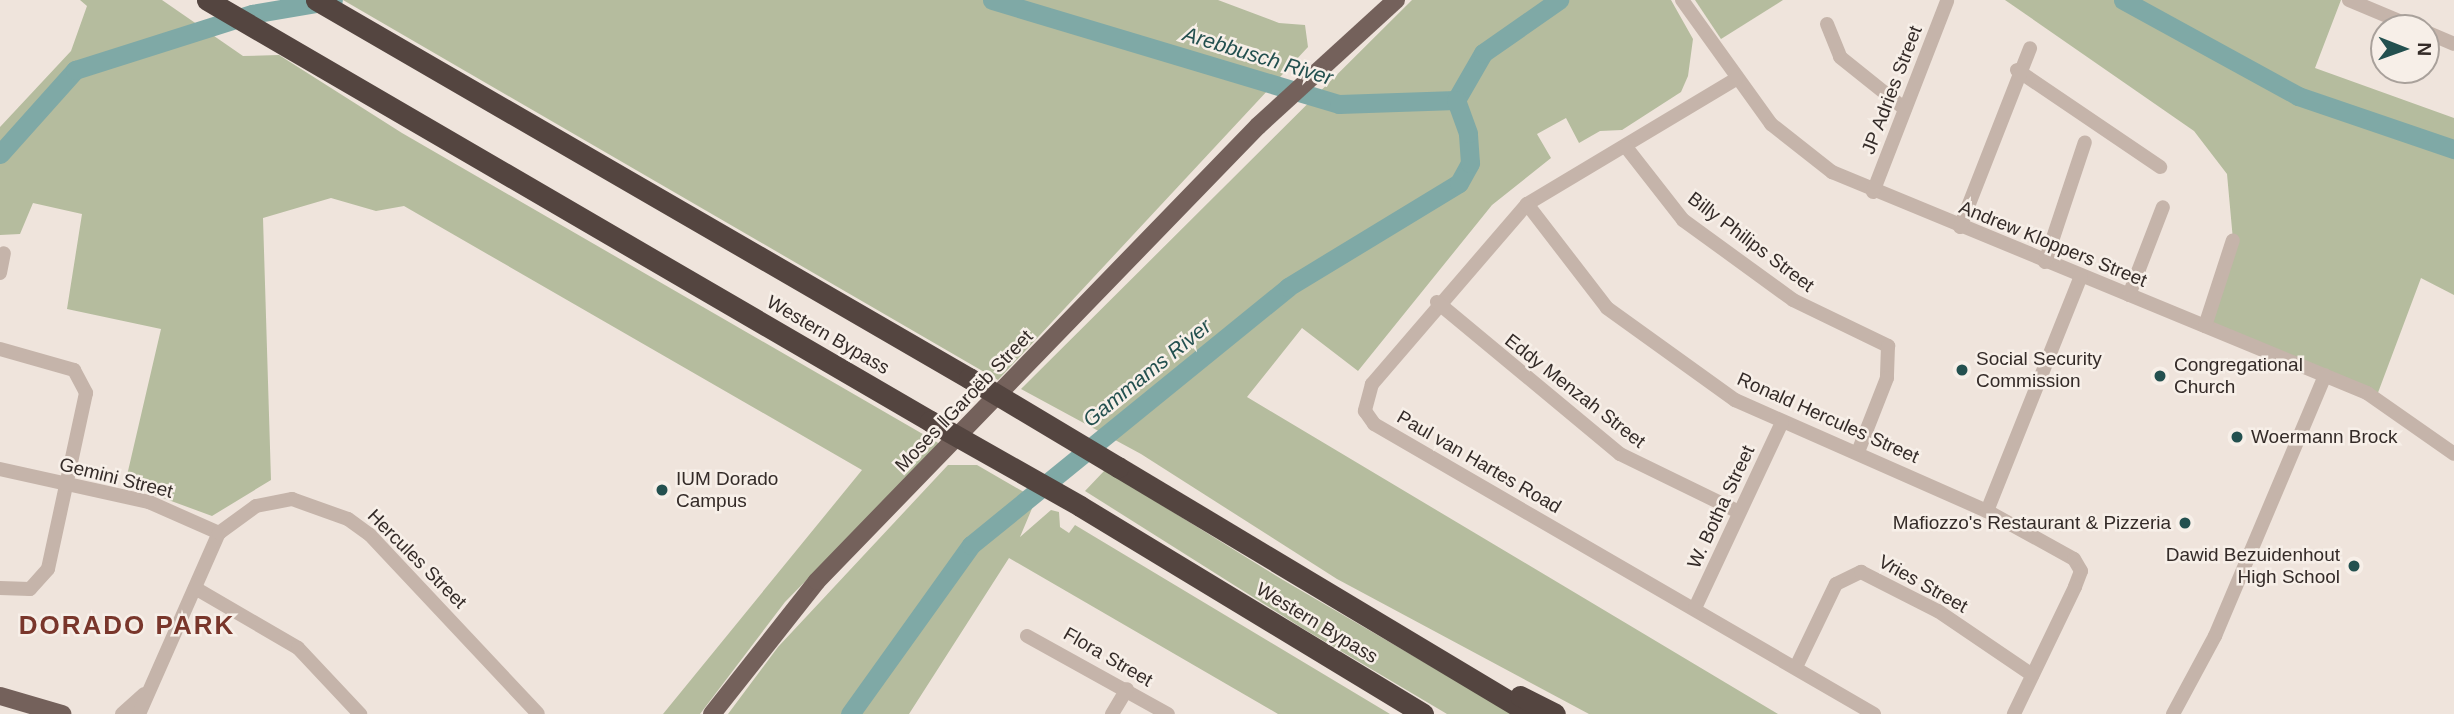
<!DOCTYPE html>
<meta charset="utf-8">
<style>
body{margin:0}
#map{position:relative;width:2454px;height:714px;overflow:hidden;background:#efe4dc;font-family:Helvetica,sans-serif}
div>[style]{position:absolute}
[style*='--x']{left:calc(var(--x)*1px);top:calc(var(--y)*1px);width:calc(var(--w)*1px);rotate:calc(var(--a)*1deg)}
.green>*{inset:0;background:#b5bc9e}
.river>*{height:19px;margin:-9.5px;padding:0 9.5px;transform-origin:9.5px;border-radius:9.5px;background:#7fa9a6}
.minor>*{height:14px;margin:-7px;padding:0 7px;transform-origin:7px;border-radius:7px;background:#c5b4aa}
.major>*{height:18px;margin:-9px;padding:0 9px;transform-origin:9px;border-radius:9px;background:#74615b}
.highway>*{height:21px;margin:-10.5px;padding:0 10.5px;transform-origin:10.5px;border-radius:10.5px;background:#544540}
.highway-bridge>*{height:21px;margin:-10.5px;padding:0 10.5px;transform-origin:10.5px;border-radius:10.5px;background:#544540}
.dots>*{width:19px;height:19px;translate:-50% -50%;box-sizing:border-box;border:4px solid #f7efe8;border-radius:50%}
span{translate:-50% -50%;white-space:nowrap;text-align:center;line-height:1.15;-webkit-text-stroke:5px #f7efe8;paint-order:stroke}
.street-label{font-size:19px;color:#342b28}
.poi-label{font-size:19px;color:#342b28}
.left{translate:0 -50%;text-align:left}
.right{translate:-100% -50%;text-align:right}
.water-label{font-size:21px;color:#23504f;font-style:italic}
.district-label{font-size:26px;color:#79362b;font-weight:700;letter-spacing:2px}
.north{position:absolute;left:2370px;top:14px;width:70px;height:70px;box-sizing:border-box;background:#f7efe8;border:2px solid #a9a19b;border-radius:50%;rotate:91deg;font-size:19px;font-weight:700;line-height:28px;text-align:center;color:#342b28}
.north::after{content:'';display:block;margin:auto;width:24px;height:32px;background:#23504f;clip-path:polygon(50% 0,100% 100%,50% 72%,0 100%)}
</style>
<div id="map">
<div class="green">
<i style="clip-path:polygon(80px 0,162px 0,243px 56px,279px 55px,402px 133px,940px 444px,785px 602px,700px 714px,663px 714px,862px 470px,404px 206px,376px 211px,331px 198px,263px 218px,271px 480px,212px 516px,125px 484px,161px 329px,67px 309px,82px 214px,33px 203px,20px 234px,0 235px,0 127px,71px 51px,87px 6px)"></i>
<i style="clip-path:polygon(343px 0,1218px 0,1279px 23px,1305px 25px,1308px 47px,998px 380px)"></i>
<i style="clip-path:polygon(1412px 0,1671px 0,1693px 39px,1688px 76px,1681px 92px,1622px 130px,1600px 131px,1579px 143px,1566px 118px,1537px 134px,1551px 158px,1492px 205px,1358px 371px,1302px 328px,1247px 397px,1778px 714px,1589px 714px,1337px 579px,1141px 454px,1021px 389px)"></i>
<i style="clip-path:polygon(1695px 0,1783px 0,1721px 39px)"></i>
<i style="clip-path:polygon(2005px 0,2341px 0,2315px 68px,2454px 118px,2454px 295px,2421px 278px,2376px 398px,2205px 326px,2233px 240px,2227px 174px,2194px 131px)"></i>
<i style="clip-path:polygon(948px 465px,977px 465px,1036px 499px,1020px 537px,1051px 510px,1059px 512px,1060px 527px,1069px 533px,1075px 525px,1390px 714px,1278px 714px,1009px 558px,909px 714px,728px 714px,778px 647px)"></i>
<i style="clip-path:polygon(1105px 470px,1283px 580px,1513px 714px,1447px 714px,1302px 628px,1085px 491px)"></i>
</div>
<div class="river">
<i style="--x:992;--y:0;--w:362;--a:16.7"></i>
<i style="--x:1339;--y:104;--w:117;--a:-2"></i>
<i style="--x:1456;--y:100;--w:54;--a:-60.1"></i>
<i style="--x:1483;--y:53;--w:93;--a:-34.9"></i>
<i style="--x:2123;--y:0;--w:200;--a:28.7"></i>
<i style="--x:2298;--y:96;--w:165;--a:18.8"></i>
<i style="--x:0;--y:154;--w:113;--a:-48.2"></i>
<i style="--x:75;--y:70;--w:186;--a:-17.6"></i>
<i style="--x:252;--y:14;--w:82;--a:-9.8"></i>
<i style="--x:850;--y:714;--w:208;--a:-54.4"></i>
<i style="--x:971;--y:545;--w:409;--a:-39.1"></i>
<i style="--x:1288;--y:287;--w:200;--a:-31.3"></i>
<i style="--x:1459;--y:183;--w:23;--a:-61"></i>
<i style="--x:1470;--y:163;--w:30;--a:-94"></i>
<i style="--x:1468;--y:133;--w:35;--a:-110"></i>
</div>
<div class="minor">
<i style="--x:1682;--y:0;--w:153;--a:54.3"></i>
<i style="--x:1771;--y:124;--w:78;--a:38.2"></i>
<i style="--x:1832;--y:172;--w:579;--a:22.44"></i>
<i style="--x:2367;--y:393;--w:106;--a:35"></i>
<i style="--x:2349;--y:0;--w:73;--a:22.7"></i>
<i style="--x:1827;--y:24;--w:35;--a:68"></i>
<i style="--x:1840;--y:57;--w:83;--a:38.7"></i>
<i style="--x:2426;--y:32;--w:30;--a:23"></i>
<i style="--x:2017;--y:70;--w:173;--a:34.1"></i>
<i style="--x:1736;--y:79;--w:244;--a:149.1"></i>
<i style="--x:1527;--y:204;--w:238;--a:130.7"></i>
<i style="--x:1372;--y:384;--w:28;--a:105"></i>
<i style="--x:1365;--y:411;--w:16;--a:55"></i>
<i style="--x:1374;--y:424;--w:578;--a:30.11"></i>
<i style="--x:1626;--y:147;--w:93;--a:52"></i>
<i style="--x:1683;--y:220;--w:136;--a:36"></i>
<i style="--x:1793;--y:300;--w:106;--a:25.8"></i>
<i style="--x:1888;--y:346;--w:32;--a:92"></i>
<i style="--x:1887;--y:378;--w:79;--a:111.4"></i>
<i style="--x:1873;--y:192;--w:205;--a:-68.8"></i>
<i style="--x:1527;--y:204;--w:131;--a:52.4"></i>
<i style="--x:1607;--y:308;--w:158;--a:35.7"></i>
<i style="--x:1735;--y:400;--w:275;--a:23.8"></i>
<i style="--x:1987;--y:511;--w:99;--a:28.9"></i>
<i style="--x:2074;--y:559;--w:14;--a:60"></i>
<i style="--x:2081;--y:571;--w:17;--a:111"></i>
<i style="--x:2075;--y:587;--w:141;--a:115.7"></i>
<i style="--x:1960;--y:227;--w:192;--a:-68.6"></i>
<i style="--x:2045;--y:262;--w:126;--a:-71.6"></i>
<i style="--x:0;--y:273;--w:20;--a:-79"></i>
<i style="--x:2129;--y:295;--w:94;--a:-68.9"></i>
<i style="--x:1437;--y:302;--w:238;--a:39.7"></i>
<i style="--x:1620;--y:454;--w:132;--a:26"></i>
<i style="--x:2205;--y:326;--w:90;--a:-72"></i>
<i style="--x:0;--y:349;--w:77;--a:15.8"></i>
<i style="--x:74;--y:370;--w:26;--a:62"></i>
<i style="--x:86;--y:393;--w:180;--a:102.2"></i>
<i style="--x:48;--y:569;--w:27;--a:132"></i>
<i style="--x:30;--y:589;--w:30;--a:-178"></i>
<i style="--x:0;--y:469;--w:153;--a:12.5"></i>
<i style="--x:149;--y:502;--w:77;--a:23.9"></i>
<i style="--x:1987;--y:511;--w:253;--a:-68.2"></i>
<i style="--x:195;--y:588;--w:119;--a:30.2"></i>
<i style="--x:298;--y:648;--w:91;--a:46.8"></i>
<i style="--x:1695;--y:608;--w:205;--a:-64.9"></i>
<i style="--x:1027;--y:636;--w:161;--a:29"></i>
<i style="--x:1796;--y:667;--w:92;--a:-64.3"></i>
<i style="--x:1836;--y:584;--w:28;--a:-26"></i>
<i style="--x:1861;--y:572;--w:86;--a:26.9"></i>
<i style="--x:1938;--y:611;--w:114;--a:34.2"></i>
<i style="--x:122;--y:714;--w:30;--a:-42"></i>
<i style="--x:139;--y:714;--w:198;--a:-66.2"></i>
<i style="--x:219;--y:533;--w:46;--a:-36.1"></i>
<i style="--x:256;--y:506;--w:37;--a:-11"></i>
<i style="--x:292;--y:499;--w:59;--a:19.7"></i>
<i style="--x:348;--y:519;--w:27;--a:36"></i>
<i style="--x:370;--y:535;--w:245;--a:46.8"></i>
<i style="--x:1112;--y:714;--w:29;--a:-59"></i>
<i style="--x:2173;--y:714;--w:89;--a:-61.7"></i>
<i style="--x:2215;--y:636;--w:283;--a:-67.1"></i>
</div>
<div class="major">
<i style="--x:0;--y:696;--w:65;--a:16.2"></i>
<i style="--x:712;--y:714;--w:169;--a:-51.7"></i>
<i style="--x:817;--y:581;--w:634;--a:-45.9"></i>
<i style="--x:1258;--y:126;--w:187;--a:-42.4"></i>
</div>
<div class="highway">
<i style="--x:207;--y:0;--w:837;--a:30.21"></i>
<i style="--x:316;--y:0;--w:755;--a:30.07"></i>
<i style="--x:1118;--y:467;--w:481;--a:30.9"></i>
<i style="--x:1080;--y:506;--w:401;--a:31.2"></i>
<i style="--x:1520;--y:696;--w:39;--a:27"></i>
</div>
<div class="highway-bridge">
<i style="--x:969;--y:378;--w:174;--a:30.9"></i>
<i style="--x:930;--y:421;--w:172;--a:29.5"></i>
</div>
<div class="dots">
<i style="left:1962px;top:370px;background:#23504f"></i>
<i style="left:2160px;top:376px;background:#23504f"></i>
<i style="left:2237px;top:437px;background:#23504f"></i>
<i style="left:662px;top:490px;background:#23504f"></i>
<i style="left:2185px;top:523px;background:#23504f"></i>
<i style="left:2354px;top:566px;background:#23504f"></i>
</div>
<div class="street-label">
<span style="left:1892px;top:90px;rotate:-69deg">JP Adries Street</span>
<span style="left:1751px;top:242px;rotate:37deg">Billy Philips Street</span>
<span style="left:2053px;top:244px;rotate:22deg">Andrew Kloppers Street</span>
<span style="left:828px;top:335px;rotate:30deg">Western Bypass</span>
<span style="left:1575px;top:391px;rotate:38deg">Eddy Menzah Street</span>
<span style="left:964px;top:401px;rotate:-46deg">Moses ǁGaroëb Street</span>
<span style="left:1828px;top:418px;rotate:24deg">Ronald Hercules Street</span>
<span style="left:1479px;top:462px;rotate:30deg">Paul van Hartes Road</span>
<span style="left:116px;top:478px;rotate:14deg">Gemini Street</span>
<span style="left:1721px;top:507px;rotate:-65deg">W. Botha Street</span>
<span style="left:417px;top:559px;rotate:45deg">Hercules Street</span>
<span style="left:1923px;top:584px;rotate:29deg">Vries Street</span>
<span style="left:1317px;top:623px;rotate:31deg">Western Bypass</span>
<span style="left:1108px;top:657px;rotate:30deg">Flora Street</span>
</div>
<div class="poi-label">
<span class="left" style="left:1976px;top:370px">Social Security<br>Commission</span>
<span class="left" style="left:2174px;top:376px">Congregational<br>Church</span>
<span class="left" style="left:2251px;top:437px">Woermann Brock</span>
<span class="left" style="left:676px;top:490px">IUM Dorado<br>Campus</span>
<span class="right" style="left:2171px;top:523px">Mafiozzo's Restaurant &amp; Pizzeria</span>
<span class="right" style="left:2340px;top:566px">Dawid Bezuidenhout<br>High School</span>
</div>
<div class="water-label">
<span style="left:1258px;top:56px;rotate:17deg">Arebbusch River</span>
<span style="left:1147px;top:373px;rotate:-39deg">Gammams River</span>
</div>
<div class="district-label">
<span style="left:127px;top:626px">DORADO PARK</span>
</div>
<div class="north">N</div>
</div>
